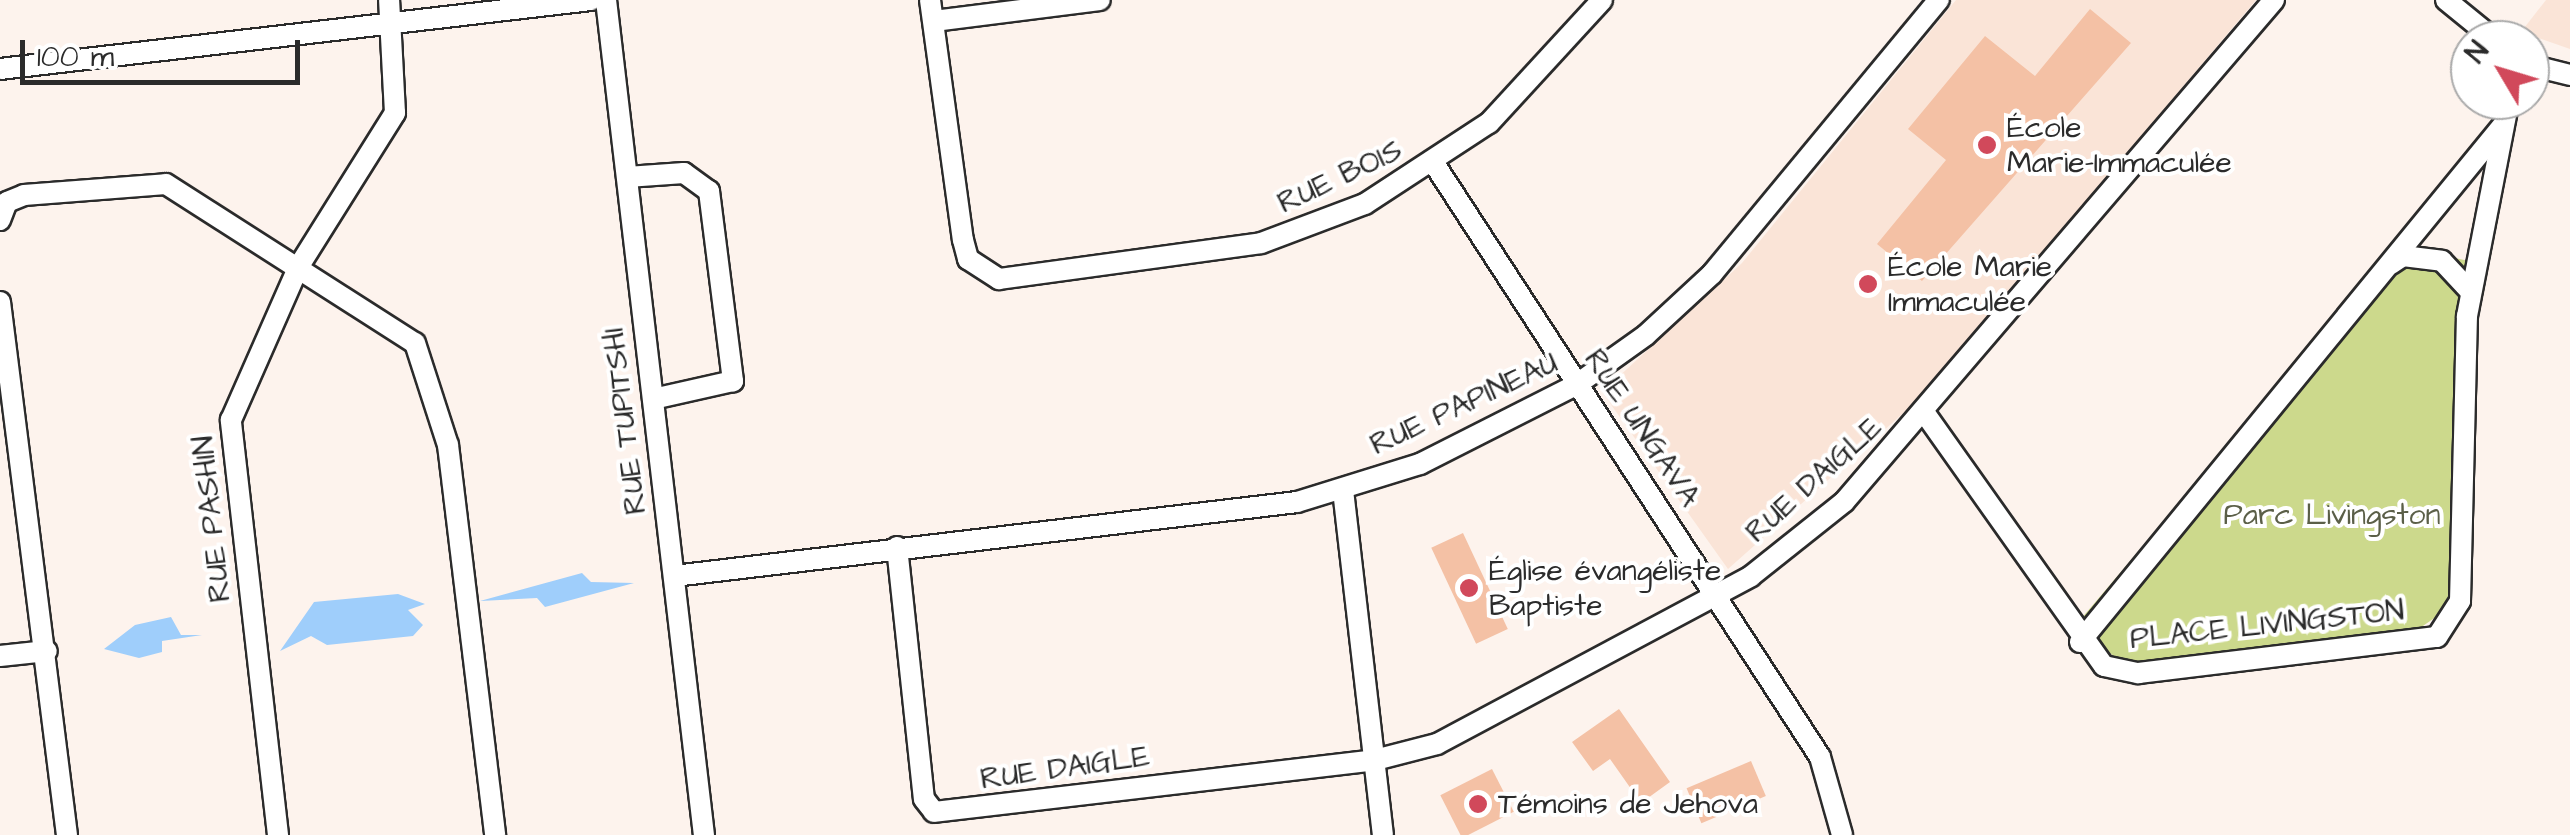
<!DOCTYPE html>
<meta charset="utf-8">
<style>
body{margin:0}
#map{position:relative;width:2570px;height:835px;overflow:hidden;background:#fdf3ed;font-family:"Architects Daughter",sans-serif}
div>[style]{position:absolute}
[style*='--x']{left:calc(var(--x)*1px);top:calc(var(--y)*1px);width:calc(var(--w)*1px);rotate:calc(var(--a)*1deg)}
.built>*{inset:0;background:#fae4d7}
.green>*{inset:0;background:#ccd98c}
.water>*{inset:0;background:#9fcefb}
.building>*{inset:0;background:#f4c1a5;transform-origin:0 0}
.roads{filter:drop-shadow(2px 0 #2b2b2b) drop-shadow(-2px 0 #2b2b2b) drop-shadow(0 2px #2b2b2b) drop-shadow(0 -2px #2b2b2b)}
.minor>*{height:20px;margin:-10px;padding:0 10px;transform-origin:10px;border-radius:10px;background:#fff}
.dots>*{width:28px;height:28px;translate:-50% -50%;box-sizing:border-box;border:5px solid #fff;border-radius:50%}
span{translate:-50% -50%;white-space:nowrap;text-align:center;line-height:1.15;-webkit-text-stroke:8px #fff;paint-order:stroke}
.poi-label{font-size:30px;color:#2b2b2b}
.left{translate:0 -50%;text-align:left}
.street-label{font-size:30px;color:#2b2b2b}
.park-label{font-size:30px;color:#5b5f48}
.north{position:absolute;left:2450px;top:20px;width:100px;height:100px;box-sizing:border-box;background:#fff;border:2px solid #aaa;border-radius:50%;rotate:308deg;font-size:28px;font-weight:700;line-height:40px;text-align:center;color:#2b2b2b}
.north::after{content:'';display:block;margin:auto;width:35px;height:45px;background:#d1495b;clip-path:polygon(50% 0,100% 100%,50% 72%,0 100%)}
.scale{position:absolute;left:20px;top:40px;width:280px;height:45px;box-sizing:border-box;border:5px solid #2b2b2b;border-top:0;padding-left:12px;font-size:30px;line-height:35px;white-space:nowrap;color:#2b2b2b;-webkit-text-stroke:8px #fff;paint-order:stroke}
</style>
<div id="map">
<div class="built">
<i style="clip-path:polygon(1956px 0,2256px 0,1918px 400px,1728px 569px,1602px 392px,1742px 263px)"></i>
<i style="clip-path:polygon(2546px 0,2570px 0,2570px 49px,2521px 32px)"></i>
</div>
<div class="green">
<i style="clip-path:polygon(2398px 246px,2469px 261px,2453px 605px,2420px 628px,2124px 664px,2075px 626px)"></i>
</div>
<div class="water">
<i style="clip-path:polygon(582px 573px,591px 582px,634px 583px,545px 607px,537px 598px,480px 601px)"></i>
<i style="clip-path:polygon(398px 594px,425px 604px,408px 610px,423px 625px,413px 636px,327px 645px,311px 636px,280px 651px,314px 602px)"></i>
<i style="clip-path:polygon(171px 617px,181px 635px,202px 635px,162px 641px,162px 652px,139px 658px,104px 649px,135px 625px)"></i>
</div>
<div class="building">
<i style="clip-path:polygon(2090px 9px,2131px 43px,1922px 281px,1877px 244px,1946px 160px,1908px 129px,1985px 36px,2035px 76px)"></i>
<i style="left:1463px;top:533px;width:106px;height:35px;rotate:65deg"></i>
<i style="clip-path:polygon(1619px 709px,1670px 782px,1641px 803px,1610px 759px,1593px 771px,1572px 742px)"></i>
<i style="left:1751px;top:761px;width:38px;height:70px;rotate:67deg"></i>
<i style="left:1492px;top:769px;width:48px;height:58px;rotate:63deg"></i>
</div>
<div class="roads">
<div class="minor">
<i style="--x:606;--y:0;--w:841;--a:83.31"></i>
<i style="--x:930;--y:0;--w:242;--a:82.2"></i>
<i style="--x:963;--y:240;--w:20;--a:75"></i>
<i style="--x:968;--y:259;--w:37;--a:33"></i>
<i style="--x:999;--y:279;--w:264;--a:-7.8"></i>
<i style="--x:1261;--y:243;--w:111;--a:-20.6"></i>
<i style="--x:1365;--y:204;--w:148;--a:-33.2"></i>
<i style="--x:1489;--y:123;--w:167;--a:-47.4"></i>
<i style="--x:2446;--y:0;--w:63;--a:39.2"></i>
<i style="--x:934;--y:21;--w:167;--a:-7.2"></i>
<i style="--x:2530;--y:65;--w:41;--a:14"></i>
<i style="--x:0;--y:69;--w:595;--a:-6.66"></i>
<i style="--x:1435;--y:165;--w:706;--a:56.96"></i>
<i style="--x:1820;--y:757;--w:81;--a:74.2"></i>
<i style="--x:627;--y:177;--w:57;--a:-4"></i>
<i style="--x:684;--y:173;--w:31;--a:36"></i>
<i style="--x:709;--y:191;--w:192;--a:82.8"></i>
<i style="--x:733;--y:381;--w:82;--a:167.3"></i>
<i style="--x:0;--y:220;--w:19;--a:-69"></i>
<i style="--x:7;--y:202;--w:18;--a:-22"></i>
<i style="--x:24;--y:195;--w:142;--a:-4.4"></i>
<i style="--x:166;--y:184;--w:295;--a:32.6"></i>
<i style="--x:415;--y:343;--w:107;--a:72.1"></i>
<i style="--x:448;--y:445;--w:393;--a:83.1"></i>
<i style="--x:2391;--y:264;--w:14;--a:-34"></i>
<i style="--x:2403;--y:256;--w:39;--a:7"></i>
<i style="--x:2442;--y:261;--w:41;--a:47"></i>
<i style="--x:0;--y:302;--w:537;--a:82.84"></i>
<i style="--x:1924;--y:412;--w:311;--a:54.7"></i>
<i style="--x:2104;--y:666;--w:35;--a:12"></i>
<i style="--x:2138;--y:673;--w:301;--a:-6.9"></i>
<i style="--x:2437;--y:637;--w:43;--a:-57.4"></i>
<i style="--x:2460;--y:601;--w:285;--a:-88.6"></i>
<i style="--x:2467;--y:316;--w:220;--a:-79"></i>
<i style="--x:1343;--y:490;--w:347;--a:83.4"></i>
<i style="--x:897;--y:547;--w:253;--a:83.9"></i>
<i style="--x:924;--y:799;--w:16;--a:52"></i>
<i style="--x:934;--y:812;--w:444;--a:-6.7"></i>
<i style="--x:1375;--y:760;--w:64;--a:-14.5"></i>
<i style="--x:1437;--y:744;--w:356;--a:-28.1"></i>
<i style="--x:1751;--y:576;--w:119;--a:-38.5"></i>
<i style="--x:1844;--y:502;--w:661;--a:-49.42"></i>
<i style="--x:674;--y:576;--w:627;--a:-6.77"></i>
<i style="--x:1297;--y:502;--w:129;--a:-17.2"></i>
<i style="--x:1420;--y:464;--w:175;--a:-26.9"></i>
<i style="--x:1576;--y:385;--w:86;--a:-35.5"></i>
<i style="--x:1646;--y:335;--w:90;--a:-42.7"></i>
<i style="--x:1712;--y:274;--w:356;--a:-50.4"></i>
<i style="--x:2080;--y:642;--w:668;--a:-50.71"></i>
<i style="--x:0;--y:656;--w:47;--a:-6.1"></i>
<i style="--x:278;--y:835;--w:418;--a:-96.5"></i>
<i style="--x:231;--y:420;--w:168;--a:-66.2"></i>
<i style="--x:299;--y:266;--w:181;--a:-57.9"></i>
<i style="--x:395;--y:113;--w:113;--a:-93"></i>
</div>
</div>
<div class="dots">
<i style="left:1987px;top:145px;background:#d1495b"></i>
<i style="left:1868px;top:284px;background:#d1495b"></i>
<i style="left:1469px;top:588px;background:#d1495b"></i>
<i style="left:1478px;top:804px;background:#d1495b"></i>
</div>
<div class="poi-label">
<span class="left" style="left:2007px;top:145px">École<br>Marie-Immaculée</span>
<span class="left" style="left:1888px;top:284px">École Marie<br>Immaculée</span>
<span class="left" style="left:1489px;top:588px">Église évangéliste<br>Baptiste</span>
<span class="left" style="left:1498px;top:804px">Témoins de Jehova</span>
</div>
<div class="street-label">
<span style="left:1340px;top:177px;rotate:-25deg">RUE BOIS</span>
<span style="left:1464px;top:404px;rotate:-25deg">RUE PAPINEAU</span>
<span style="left:625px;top:421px;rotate:-97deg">RUE TUPITSHI</span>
<span style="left:1642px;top:428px;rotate:56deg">RUE UNGAVA</span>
<span style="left:1814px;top:480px;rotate:-42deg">RUE DAIGLE</span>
<span style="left:212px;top:519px;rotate:-96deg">RUE PASHIN</span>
<span style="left:2267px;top:625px;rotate:-6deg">PLACE LIVINGSTON</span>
<span style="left:1065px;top:768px;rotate:-8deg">RUE DAIGLE</span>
</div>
<div class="park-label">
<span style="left:2332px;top:515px">Parc Livingston</span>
</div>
<div class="north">N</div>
<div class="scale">100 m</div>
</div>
